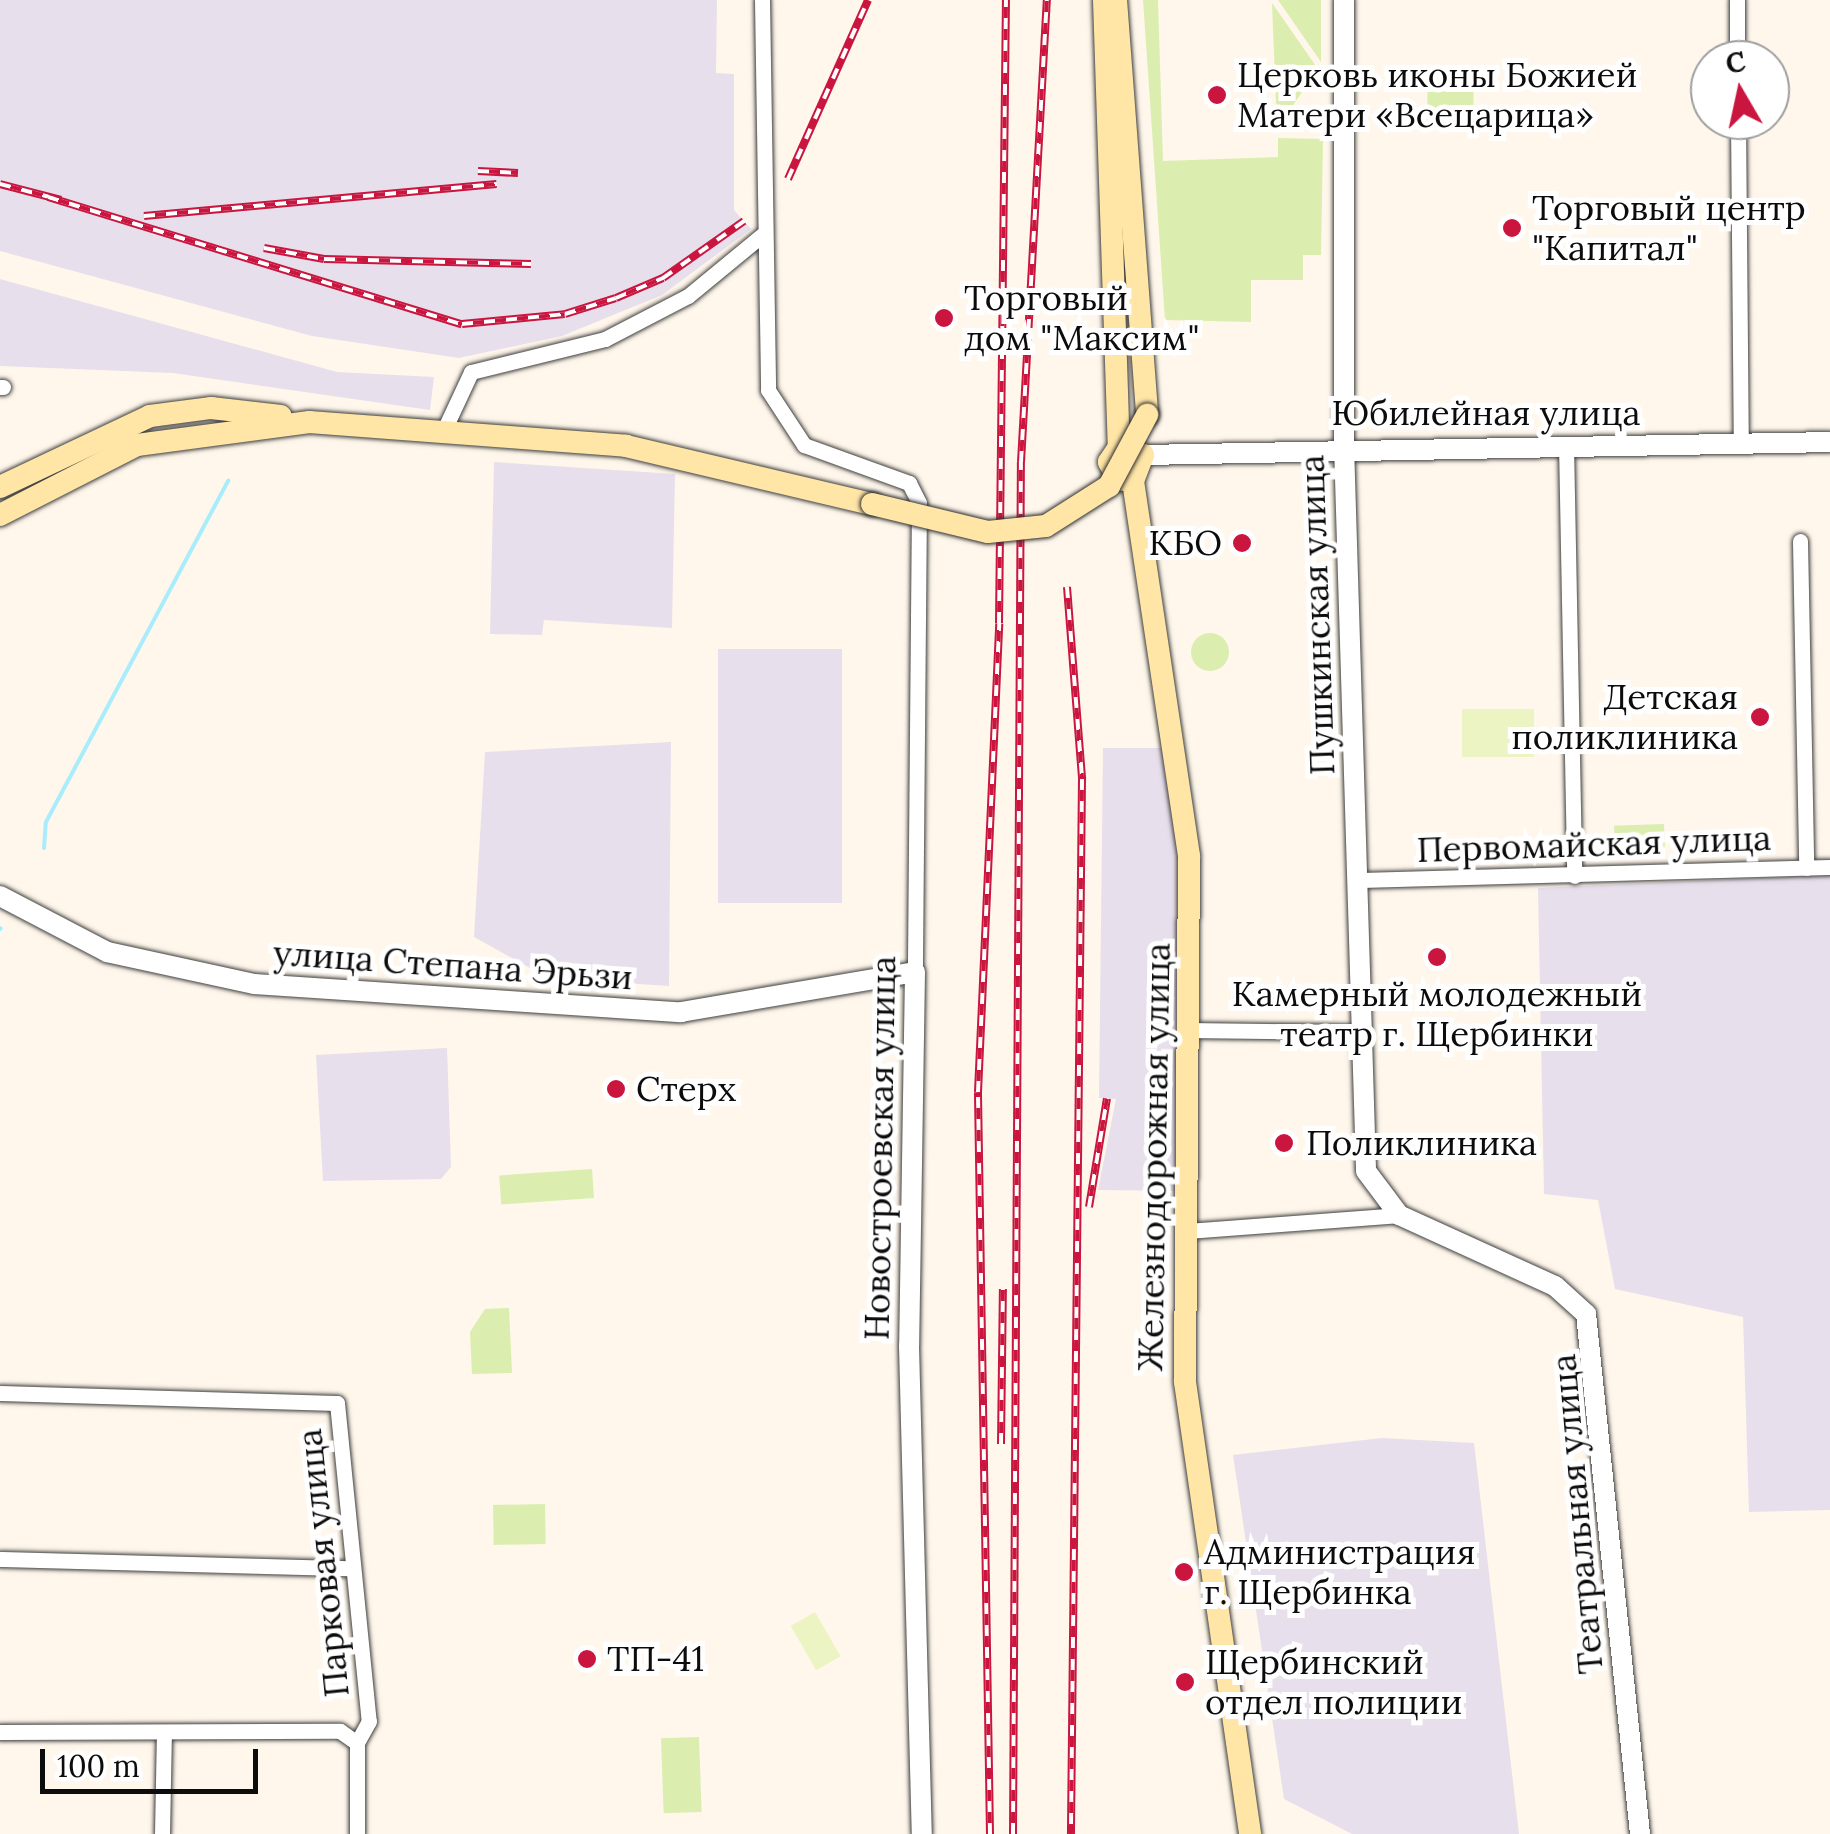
<!DOCTYPE html>
<meta charset="utf-8">
<style>
body{margin:0}
#map{position:relative;width:1830px;height:1834px;overflow:hidden;background:#fff7eb;font-family:Lora,serif}
div>[style]{position:absolute}
[style*='--x']{left:calc(var(--x)*1px);top:calc(var(--y)*1px);width:calc(var(--w)*1px);rotate:calc(var(--a)*1deg)}
.industrial>*{inset:0;background:#e8dfec;transform-origin:0 0}
.green>*{inset:0;background:#dbeeb0;transform-origin:0 0}
.round{border-radius:50%}
.pitch>*{inset:0;background:#ecf4c3;transform-origin:0 0}
.stream>*{height:4px;margin:-2px;padding:0 2px;transform-origin:2px;border-radius:2px;background:#a9edfd}
.roads{filter:drop-shadow(0 0 2px #3f3f3f) drop-shadow(0 0 2px #3f3f3f)}
.minor>*{height:15px;margin:-7.5px;padding:0 7.5px;transform-origin:7.5px;border-radius:7.5px;background:#fff}
.tertiary>*{height:20px;margin:-10px;padding:0 10px;transform-origin:10px;border-radius:10px;background:#fff}
.secondary>*{height:22px;margin:-11px;padding:0 11px;transform-origin:11px;border-radius:11px;background:#ffe5a6}
.rail>*{height:8px;margin-top:-4px;transform-origin:0;background:repeating-linear-gradient(90deg,#fff 0 11px,#ca153f 0 22px);box-sizing:border-box;border-block:2px solid #ca153f}
.bridges{filter:drop-shadow(0 0 2px #2e2e2e) drop-shadow(0 0 2px #2e2e2e)}
.secondary-bridge>*{height:22px;margin:-11px;padding:0 11px;transform-origin:11px;border-radius:11px;background:#ffe5a6}
.dots>*{width:28px;height:28px;translate:-50% -50%;box-sizing:border-box;border:5px solid #fff;border-radius:50%}
span{translate:-50% -50%;white-space:nowrap;text-align:center;line-height:1.15;-webkit-text-stroke:10px #fff;paint-order:stroke}
.poi-label{font-size:35px;color:#0c0c0c}
.left{translate:0 -50%;text-align:left}
.right{translate:-100% -50%;text-align:right}
.street-label{font-size:35px;color:#0c0c0c}
.north{position:absolute;left:1690px;top:40px;width:100px;height:100px;box-sizing:border-box;background:#fff;border:2px solid #9e9e9e;border-radius:50%;rotate:351deg;font-size:28px;font-weight:700;line-height:40px;text-align:center;color:#0c0c0c}
.north::after{content:'';display:block;margin:auto;width:35px;height:45px;background:#ca153f;clip-path:polygon(50% 0,100% 100%,50% 72%,0 100%)}
.scale{position:absolute;left:40px;top:1749px;width:218px;height:45px;box-sizing:border-box;border:5px solid #0c0c0c;border-top:0;padding-left:12px;font-size:30px;line-height:35px;white-space:nowrap;color:#0c0c0c;-webkit-text-stroke:8px #fff;paint-order:stroke}
</style>
<div id="map">
<div class="industrial">
<i style="clip-path:polygon(0 0,717px 0,716px 73px,734px 74px,734px 210px,751px 229px,662px 295px,562px 336px,459px 358px,312px 336px,0 251px)"></i>
<i style="clip-path:polygon(0 279px,337px 372px,434px 377px,430px 410px,173px 373px,0 366px)"></i>
<i style="clip-path:polygon(494px 462px,675px 474px,672px 628px,544px 620px,542px 635px,490px 634px)"></i>
<i style="left:718px;top:649px;width:124px;height:254px"></i>
<i style="clip-path:polygon(671px 742px,669px 986px,548px 978px,474px 937px,485px 752px)"></i>
<i style="clip-path:polygon(1103px 748px,1169px 748px,1178px 784px,1175px 1191px,1098px 1190px,1116px 1099px,1099px 1098px)"></i>
<i style="clip-path:polygon(1830px 875px,1830px 1510px,1749px 1512px,1743px 1317px,1615px 1289px,1598px 1200px,1544px 1194px,1538px 888px)"></i>
<i style="clip-path:polygon(447px 1048px,451px 1167px,441px 1179px,323px 1181px,316px 1055px)"></i>
<i style="clip-path:polygon(1382px 1438px,1474px 1443px,1519px 1834px,1352px 1834px,1284px 1799px,1233px 1455px)"></i>
</div>
<div class="green">
<i style="clip-path:polygon(1143px 0,1158px 0,1163px 161px,1278px 157px,1278px 138px,1323px 139px,1321px 255px,1303px 255px,1303px 280px,1251px 280px,1251px 322px,1165px 320px)"></i>
<i style="clip-path:polygon(1278px 0,1321px 0,1321px 62px)"></i>
<i style="clip-path:polygon(1272px 3px,1318px 69px,1277px 128px)"></i>
<i style="left:1428px;top:67px;width:46px;height:60px;rotate:1deg"></i>
<i class="round" style="left:1191px;top:633px;width:38px;height:38px"></i>
<i style="left:1664px;top:824px;width:25px;height:50px;rotate:88deg"></i>
<i style="left:592px;top:1169px;width:29px;height:93px;rotate:86deg"></i>
<i style="clip-path:polygon(509px 1308px,512px 1373px,472px 1374px,470px 1332px,485px 1309px)"></i>
<i style="left:545px;top:1504px;width:40px;height:52px;rotate:89deg"></i>
<i style="left:699px;top:1737px;width:75px;height:38px;rotate:88deg"></i>
</div>
<div class="pitch">
<i style="left:1534px;top:709px;width:48px;height:72px;rotate:90deg"></i>
<i style="left:815px;top:1612px;width:51px;height:28px;rotate:60deg"></i>
</div>
<div class="stream">
<i style="--x:44;--y:848;--w:26;--a:-86"></i>
<i style="--x:46;--y:822;--w:387;--a:-61.9"></i>
<i style="--x:0;--y:929;--w:1;--a:-45"></i>
</div>
<div class="roads">
<div class="minor">
<i style="--x:762;--y:0;--w:390;--a:89.1"></i>
<i style="--x:768;--y:390;--w:66;--a:56.8"></i>
<i style="--x:804;--y:445;--w:112;--a:19.9"></i>
<i style="--x:909;--y:483;--w:22;--a:63"></i>
<i style="--x:919;--y:503;--w:469;--a:90.5"></i>
<i style="--x:1737;--y:0;--w:60;--a:90"></i>
<i style="--x:1738;--y:120;--w:324;--a:89.5"></i>
<i style="--x:0;--y:387;--w:3;--a:0"></i>
<i style="--x:444;--y:430;--w:64;--a:-65"></i>
<i style="--x:471;--y:372;--w:138;--a:-13.8"></i>
<i style="--x:605;--y:339;--w:93;--a:-27.4"></i>
<i style="--x:688;--y:296;--w:96;--a:-39.5"></i>
<i style="--x:1566;--y:444;--w:432;--a:88.9"></i>
<i style="--x:1800;--y:541;--w:327;--a:88.9"></i>
<i style="--x:1359;--y:880;--w:471;--a:-1.6"></i>
<i style="--x:1194;--y:1030;--w:168;--a:0.7"></i>
<i style="--x:1188;--y:1231;--w:212;--a:-4.3"></i>
<i style="--x:0;--y:1393;--w:337;--a:1.7"></i>
<i style="--x:337;--y:1403;--w:320;--a:84.3"></i>
<i style="--x:369;--y:1721;--w:25;--a:119"></i>
<i style="--x:357;--y:1743;--w:91;--a:90"></i>
<i style="--x:0;--y:1559;--w:351;--a:1.5"></i>
<i style="--x:0;--y:1732;--w:340;--a:-0.2"></i>
<i style="--x:340;--y:1731;--w:21;--a:35"></i>
<i style="--x:162;--y:1834;--w:102;--a:-88.9"></i>
</div>
<div class="tertiary">
<i style="--x:1344;--y:0;--w:445;--a:90"></i>
<i style="--x:1344;--y:445;--w:726;--a:88.26"></i>
<i style="--x:1366;--y:1171;--w:55;--a:53.1"></i>
<i style="--x:1399;--y:1215;--w:171;--a:24.5"></i>
<i style="--x:1555;--y:1286;--w:42;--a:42.1"></i>
<i style="--x:1586;--y:1314;--w:523;--a:84.07"></i>
<i style="--x:1143;--y:455;--w:687;--a:-1.08"></i>
<i style="--x:0;--y:896;--w:121;--a:27.6"></i>
<i style="--x:107;--y:952;--w:150;--a:12.3"></i>
<i style="--x:254;--y:984;--w:428;--a:3.8"></i>
<i style="--x:681;--y:1012;--w:237;--a:-9.7"></i>
<i style="--x:915;--y:972;--w:374;--a:90.9"></i>
<i style="--x:909;--y:1346;--w:488;--a:88.5"></i>
</div>
<div class="secondary">
<i style="--x:1104;--y:0;--w:447;--a:88.1"></i>
<i style="--x:1119;--y:447;--w:18;--a:124"></i>
<i style="--x:1109;--y:462;--w:19;--a:62"></i>
<i style="--x:1118;--y:479;--w:15;--a:8"></i>
<i style="--x:1133;--y:481;--w:28;--a:-69"></i>
<i style="--x:1143;--y:455;--w:25;--a:-162"></i>
<i style="--x:1116;--y:0;--w:416;--a:85.7"></i>
<i style="--x:1133;--y:481;--w:379;--a:81.5"></i>
<i style="--x:1189;--y:856;--w:526;--a:90.44"></i>
<i style="--x:1185;--y:1382;--w:457;--a:81.8"></i>
<i style="--x:0;--y:487;--w:166;--a:-25.3"></i>
<i style="--x:150;--y:416;--w:62;--a:-7.5"></i>
<i style="--x:211;--y:408;--w:70;--a:6.5"></i>
<i style="--x:0;--y:515;--w:154;--a:-27.1"></i>
<i style="--x:137;--y:445;--w:174;--a:-7.6"></i>
<i style="--x:309;--y:422;--w:318;--a:4.3"></i>
<i style="--x:626;--y:446;--w:253;--a:13.3"></i>
</div>
</div>
<div class="rail">
<i style="--x:478;--y:171;--w:40;--a:2.9"></i>
<i style="--x:788;--y:179;--w:196;--a:-65.9"></i>
<i style="--x:0;--y:184;--w:63;--a:14.7"></i>
<i style="--x:48;--y:197;--w:433;--a:17.1"></i>
<i style="--x:462;--y:324;--w:103;--a:-5.5"></i>
<i style="--x:565;--y:314;--w:53;--a:-17.4"></i>
<i style="--x:616;--y:298;--w:51;--a:-23.1"></i>
<i style="--x:663;--y:278;--w:99;--a:-35.1"></i>
<i style="--x:144;--y:216;--w:354;--a:-5.2"></i>
<i style="--x:264;--y:248;--w:61;--a:10.4"></i>
<i style="--x:324;--y:259;--w:207;--a:1.4"></i>
<i style="--x:1067;--y:587;--w:193;--a:85.5"></i>
<i style="--x:1082;--y:779;--w:1055;--a:90.6"></i>
<i style="--x:1089;--y:1207;--w:110;--a:-80.6"></i>
<i style="--x:1001;--y:1444;--w:155;--a:-89.3"></i>
<i style="--x:990;--y:1834;--w:742;--a:-90.93"></i>
<i style="--x:978;--y:1092;--w:469;--a:-87.4"></i>
<i style="--x:999;--y:623;--w:623;--a:-89.36"></i>
<i style="--x:1013;--y:1834;--w:1372;--a:-89.67"></i>
<i style="--x:1021;--y:462;--w:463;--a:-86.8"></i>
</div>
<div class="bridges">
<div class="secondary-bridge">
<i style="--x:872;--y:504;--w:119;--a:13.6"></i>
<i style="--x:988;--y:532;--w:58;--a:-5.9"></i>
<i style="--x:1046;--y:526;--w:75;--a:-32.4"></i>
<i style="--x:1109;--y:486;--w:81;--a:-61.8"></i>
</div>
</div>
<div class="dots">
<i style="left:1217px;top:95px;background:#ca153f"></i>
<i style="left:1512px;top:228px;background:#ca153f"></i>
<i style="left:944px;top:318px;background:#ca153f"></i>
<i style="left:1242px;top:543px;background:#ca153f"></i>
<i style="left:1760px;top:717px;background:#ca153f"></i>
<i style="left:1437px;top:957px;background:#ca153f"></i>
<i style="left:616px;top:1089px;background:#ca153f"></i>
<i style="left:1284px;top:1143px;background:#ca153f"></i>
<i style="left:1184px;top:1572px;background:#ca153f"></i>
<i style="left:587px;top:1659px;background:#ca153f"></i>
<i style="left:1185px;top:1682px;background:#ca153f"></i>
</div>
<div class="poi-label">
<span class="left" style="left:1237px;top:95px">Церковь иконы Божией<br>Матери «Всецарица»</span>
<span class="left" style="left:1532px;top:228px">Торговый центр<br>"Капитал"</span>
<span class="left" style="left:964px;top:318px">Торговый<br>дом "Максим"</span>
<span class="right" style="left:1222px;top:543px">КБО</span>
<span class="right" style="left:1738px;top:717px">Детская<br>поликлиника</span>
<span style="left:1437px;top:1014px">Камерный молодежный<br>театр г. Щербинки</span>
<span class="left" style="left:636px;top:1089px">Стерх</span>
<span class="left" style="left:1306px;top:1143px">Поликлиника</span>
<span class="left" style="left:1204px;top:1572px">Администрация<br>г. Щербинка</span>
<span class="left" style="left:607px;top:1659px">ТП-41</span>
<span class="left" style="left:1205px;top:1682px">Щербинский<br>отдел полиции</span>
</div>
<div class="street-label">
<span style="left:1486px;top:413px">Юбилейная улица</span>
<span style="left:1317px;top:615px;rotate:-92deg">Пушкинская улица</span>
<span style="left:1594px;top:844px;rotate:-2deg">Первомайская улица</span>
<span style="left:453px;top:965px;rotate:4deg">улица Степана Эрьзи</span>
<span style="left:880px;top:1148px;rotate:-89deg">Новостроевская улица</span>
<span style="left:1154px;top:1157px;rotate:-89deg">Железнодорожная улица</span>
<span style="left:1577px;top:1514px;rotate:-95deg">Театральная улица</span>
<span style="left:323px;top:1563px;rotate:-96deg">Парковая улица</span>
</div>
<div class="north">С</div>
<div class="scale">100 m</div>
</div>
